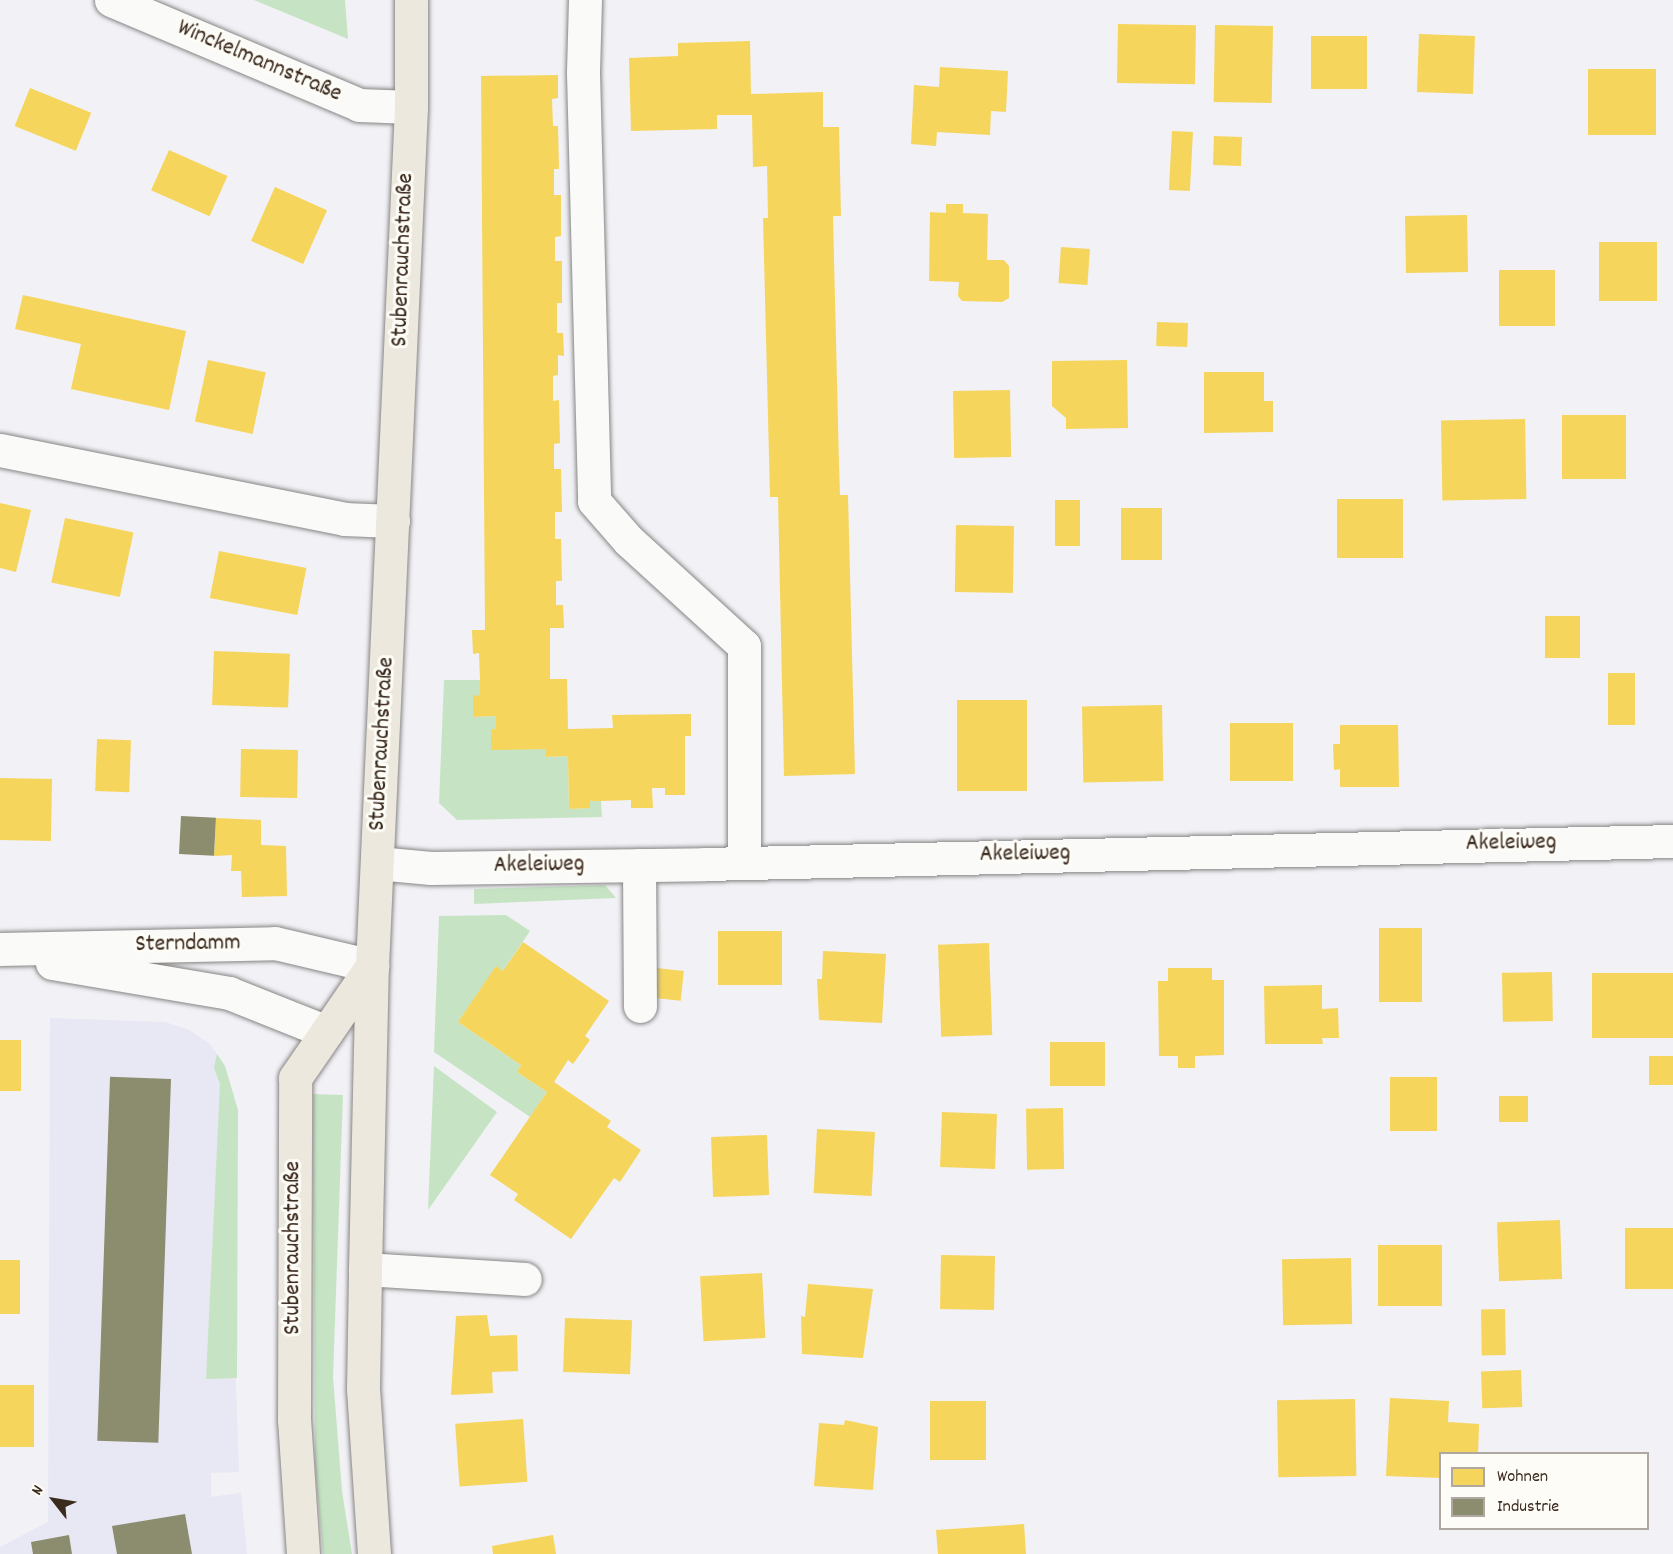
<!DOCTYPE html>
<meta charset="utf-8">
<style>
body{margin:0}
#map{position:relative;width:1673px;height:1554px;overflow:hidden;background:#f1f1f6;font-family:Dekko,sans-serif}
div>[style]{position:absolute}
[style*='--x']{left:calc(var(--x)*1px);top:calc(var(--y)*1px);width:calc(var(--w)*1px);rotate:calc(var(--a)*1deg)}
.built>*{inset:0;background:#e8e7f4}
.green>*{inset:0;background:#c6e4c4}
.homes>*{inset:0;background:#f6d55c;transform-origin:0 0}
.industry>*{inset:0;background:#8c8c6e;transform-origin:0 0}
.roads{filter:drop-shadow(0 0 2px #888584) drop-shadow(0 0 2px #888584)}
.minor>*{height:33px;margin:-16.5px;padding:0 16.5px;transform-origin:16.5px;border-radius:16.5px;background:#fafaf9}
.major>*{height:33px;margin:-16.5px;padding:0 16.5px;transform-origin:16.5px;border-radius:16.5px;background:#ece8dd}
span{translate:-50% -50%;white-space:nowrap;text-align:center;line-height:1.15;-webkit-text-stroke:6px #fdfcf7;paint-order:stroke}
.street-label{font-size:24px;color:#3b2a1e}
.legend{position:absolute;left:1439px;top:1452px;width:210px;height:78px;box-sizing:border-box;background:#fdfcf7;border:2px solid #afa8a0;margin:0;padding:8px 10px;list-style:none;font-size:18px;color:#3b2a1e}
.legend li{display:flex;align-items:center;gap:12px;height:30px}
.legend b{width:30px;border:2px solid #afa8a0}
.north{position:absolute;left:24px;top:1470px;width:60px;height:60px;-webkit-text-stroke:4px #fdfcf7;paint-order:stroke;rotate:301deg;font-size:16px;font-weight:700;line-height:24px;text-align:center;color:#3b2a1e}
.north::after{content:'';display:block;margin:auto;width:21px;height:27px;background:#3b2a1e;clip-path:polygon(50% 0,100% 100%,50% 72%,0 100%)}
</style>
<div id="map">
<div class="built">
<i style="clip-path:polygon(50px 1018px,165px 1022px,189px 1030px,210px 1044px,225px 1066px,239px 1472px,211px 1473px,211px 1497px,241px 1493px,247px 1554px,0 1554px,0 1547px,48px 1522px)"></i>
</div>
<div class="green">
<i style="clip-path:polygon(254px 0,345px 0,348px 39px)"></i>
<i style="clip-path:polygon(444px 680px,480px 680px,480px 696px,473px 696px,473px 717px,496px 716px,496px 729px,491px 729px,546px 749px,546px 757px,568px 756px,569px 809px,590px 808px,590px 801px,601px 801px,602px 817px,457px 820px,439px 803px)"></i>
<i style="clip-path:polygon(605px 885px,616px 898px,474px 904px,474px 889px)"></i>
<i style="clip-path:polygon(506px 915px,530px 931px,503px 971px,496px 967px,458px 1022px,521px 1065px,517px 1072px,547px 1092px,530px 1117px,434px 1052px,439px 916px)"></i>
<i style="clip-path:polygon(217px 1054px,225px 1066px,238px 1110px,237px 1378px,206px 1379px,220px 1084px,214px 1068px)"></i>
<i style="clip-path:polygon(434px 1066px,497px 1112px,428px 1210px)"></i>
<i style="clip-path:polygon(313px 1094px,343px 1095px,333px 1377px,342px 1491px,352px 1554px,323px 1554px,315px 1467px)"></i>
</div>
<div class="homes">
<i style="left:1118px;top:24px;width:78px;height:59px;rotate:1deg"></i>
<i style="left:1215px;top:25px;width:58px;height:77px;rotate:1deg"></i>
<i style="left:1419px;top:34px;width:56px;height:58px;rotate:2deg"></i>
<i style="left:1311px;top:36px;width:56px;height:53px"></i>
<i style="clip-path:polygon(750px 41px,751px 94px,823px 92px,823px 127px,839px 127px,841px 216px,833px 216px,839px 465px,840px 495px,848px 495px,855px 774px,784px 776px,778px 497px,770px 497px,763px 218px,768px 218px,767px 166px,753px 167px,752px 115px,717px 115px,717px 129px,631px 131px,629px 58px,678px 56px,678px 43px)"></i>
<i style="clip-path:polygon(940px 67px,1008px 71px,1006px 112px,991px 111px,990px 135px,937px 132px,936px 146px,911px 144px,914px 85px,939px 87px)"></i>
<i style="left:1588px;top:69px;width:68px;height:66px"></i>
<i style="clip-path:polygon(558px 75px,558px 98px,552px 99px,553px 126px,558px 126px,559px 169px,554px 169px,554px 195px,561px 195px,561px 236px,555px 237px,555px 261px,562px 261px,562px 303px,557px 303px,557px 333px,563px 333px,564px 356px,558px 355px,558px 375px,553px 376px,553px 401px,559px 400px,560px 443px,554px 444px,554px 469px,561px 469px,562px 512px,555px 512px,555px 539px,561px 539px,562px 581px,556px 581px,556px 605px,563px 605px,564px 628px,550px 628px,550px 679px,567px 679px,568px 729px,613px 728px,612px 715px,691px 714px,691px 736px,685px 736px,685px 795px,665px 795px,665px 788px,652px 788px,653px 808px,631px 808px,631px 800px,601px 801px,590px 801px,590px 808px,569px 809px,568px 756px,546px 757px,546px 749px,491px 750px,491px 729px,496px 729px,496px 716px,473px 717px,473px 695px,480px 696px,480px 680px,479px 653px,473px 654px,472px 630px,485px 630px,481px 76px)"></i>
<i style="left:30px;top:88px;width:66px;height:41px;rotate:22deg"></i>
<i style="left:1172px;top:131px;width:21px;height:59px;rotate:3deg"></i>
<i style="left:1214px;top:136px;width:28px;height:29px;rotate:2deg"></i>
<i style="left:169px;top:150px;width:64px;height:44px;rotate:24deg"></i>
<i style="left:275px;top:187px;width:57px;height:59px;rotate:24deg"></i>
<i style="clip-path:polygon(946px 204px,963px 204px,963px 213px,988px 214px,987px 260px,1004px 260px,1009px 266px,1009px 298px,1002px 302px,962px 301px,958px 296px,959px 282px,929px 281px,930px 212px,946px 213px)"></i>
<i style="left:1467px;top:215px;width:57px;height:62px;rotate:89deg"></i>
<i style="left:1657px;top:242px;width:59px;height:58px;rotate:90deg"></i>
<i style="left:1061px;top:247px;width:29px;height:36px;rotate:4deg"></i>
<i style="left:1499px;top:270px;width:56px;height:56px"></i>
<i style="clip-path:polygon(23px 295px,186px 331px,169px 410px,71px 389px,81px 344px,15px 329px)"></i>
<i style="left:1157px;top:322px;width:31px;height:24px;rotate:2deg"></i>
<i style="left:208px;top:360px;width:59px;height:63px;rotate:12deg"></i>
<i style="clip-path:polygon(1127px 360px,1128px 428px,1066px 429px,1066px 418px,1052px 406px,1052px 361px)"></i>
<i style="clip-path:polygon(1204px 372px,1264px 372px,1264px 401px,1273px 401px,1273px 432px,1204px 433px)"></i>
<i style="left:1010px;top:390px;width:67px;height:57px;rotate:89deg"></i>
<i style="left:1562px;top:415px;width:64px;height:64px"></i>
<i style="left:1525px;top:419px;width:80px;height:84px;rotate:89deg"></i>
<i style="left:1337px;top:499px;width:66px;height:59px"></i>
<i style="left:1055px;top:500px;width:25px;height:46px"></i>
<i style="clip-path:polygon(0 503px,31px 510px,16px 572px,0 568px)"></i>
<i style="left:1121px;top:508px;width:41px;height:52px"></i>
<i style="left:65px;top:518px;width:70px;height:66px;rotate:12deg"></i>
<i style="left:956px;top:525px;width:58px;height:67px;rotate:1deg"></i>
<i style="left:219px;top:551px;width:89px;height:48px;rotate:11deg"></i>
<i style="left:1545px;top:616px;width:35px;height:42px"></i>
<i style="left:214px;top:651px;width:76px;height:54px;rotate:2deg"></i>
<i style="left:1635px;top:673px;width:52px;height:27px;rotate:90deg"></i>
<i style="left:957px;top:700px;width:70px;height:91px"></i>
<i style="left:1162px;top:705px;width:76px;height:80px;rotate:89deg"></i>
<i style="left:1293px;top:723px;width:58px;height:63px;rotate:90deg"></i>
<i style="clip-path:polygon(1340px 725px,1398px 725px,1399px 787px,1340px 787px,1340px 769px,1334px 770px,1333px 744px,1340px 744px)"></i>
<i style="left:97px;top:739px;width:34px;height:52px;rotate:2deg"></i>
<i style="left:241px;top:749px;width:57px;height:48px;rotate:1deg"></i>
<i style="left:0;top:778px;width:52px;height:62px;rotate:1deg"></i>
<i style="clip-path:polygon(216px 818px,261px 820px,261px 845px,286px 846px,287px 896px,242px 897px,241px 871px,231px 871px,232px 855px,214px 856px)"></i>
<i style="left:1379px;top:928px;width:43px;height:74px"></i>
<i style="left:782px;top:931px;width:54px;height:64px;rotate:90deg"></i>
<i style="clip-path:polygon(523px 942px,609px 1001px,585px 1036px,590px 1040px,573px 1064px,568px 1060px,554px 1082px,611px 1121px,607px 1127px,641px 1150px,620px 1182px,614px 1178px,571px 1239px,514px 1200px,518px 1194px,490px 1175px,547px 1092px,517px 1072px,521px 1065px,458px 1022px,496px 966px,503px 971px)"></i>
<i style="left:989px;top:943px;width:92px;height:51px;rotate:88deg"></i>
<i style="clip-path:polygon(823px 951px,886px 954px,882px 1023px,819px 1020px,817px 979px,822px 979px)"></i>
<i style="left:656px;top:968px;width:28px;height:30px;rotate:6deg"></i>
<i style="clip-path:polygon(1168px 968px,1212px 968px,1212px 980px,1224px 980px,1224px 1055px,1195px 1056px,1195px 1068px,1178px 1068px,1178px 1056px,1159px 1056px,1158px 981px,1168px 981px)"></i>
<i style="left:1552px;top:972px;width:49px;height:50px;rotate:89deg"></i>
<i style="left:1673px;top:973px;width:65px;height:81px;rotate:90deg"></i>
<i style="clip-path:polygon(1322px 985px,1322px 1009px,1338px 1008px,1339px 1038px,1322px 1038px,1323px 1044px,1265px 1044px,1264px 986px)"></i>
<i style="left:0;top:1040px;width:21px;height:51px"></i>
<i style="left:1050px;top:1042px;width:55px;height:44px"></i>
<i style="left:1649px;top:1056px;width:24px;height:29px"></i>
<i style="left:1437px;top:1077px;width:54px;height:47px;rotate:90deg"></i>
<i style="left:1499px;top:1096px;width:29px;height:26px"></i>
<i style="left:1063px;top:1108px;width:61px;height:37px;rotate:89deg"></i>
<i style="left:942px;top:1112px;width:55px;height:55px;rotate:2deg"></i>
<i style="left:817px;top:1129px;width:58px;height:64px;rotate:3deg"></i>
<i style="left:767px;top:1135px;width:60px;height:56px;rotate:88deg"></i>
<i style="left:1560px;top:1220px;width:59px;height:63px;rotate:88deg"></i>
<i style="left:1673px;top:1228px;width:61px;height:48px;rotate:90deg"></i>
<i style="left:1378px;top:1245px;width:64px;height:61px"></i>
<i style="left:941px;top:1255px;width:54px;height:54px;rotate:1deg"></i>
<i style="left:1351px;top:1258px;width:66px;height:69px;rotate:89deg"></i>
<i style="left:0;top:1260px;width:20px;height:54px"></i>
<i style="left:762px;top:1273px;width:65px;height:62px;rotate:87deg"></i>
<i style="clip-path:polygon(808px 1284px,873px 1289px,863px 1358px,802px 1354px,801px 1316px,805px 1317px)"></i>
<i style="left:1505px;top:1309px;width:46px;height:24px;rotate:89deg"></i>
<i style="clip-path:polygon(487px 1315px,490px 1336px,517px 1335px,518px 1371px,492px 1372px,493px 1393px,451px 1395px,456px 1316px)"></i>
<i style="left:565px;top:1318px;width:67px;height:54px;rotate:2deg"></i>
<i style="left:1521px;top:1370px;width:37px;height:40px;rotate:88deg"></i>
<i style="left:0;top:1385px;width:34px;height:62px"></i>
<i style="clip-path:polygon(1390px 1398px,1449px 1401px,1448px 1422px,1479px 1424px,1478px 1454px,1440px 1454px,1440px 1478px,1386px 1476px)"></i>
<i style="left:1355px;top:1399px;width:77px;height:78px;rotate:89deg"></i>
<i style="left:930px;top:1401px;width:56px;height:59px"></i>
<i style="left:523px;top:1419px;width:63px;height:68px;rotate:86deg"></i>
<i style="clip-path:polygon(845px 1420px,878px 1427px,873px 1490px,814px 1486px,819px 1423px,844px 1425px)"></i>
<i style="clip-path:polygon(1024px 1524px,1026px 1554px,938px 1554px,936px 1530px)"></i>
<i style="clip-path:polygon(553px 1535px,556px 1554px,493px 1554px,492px 1546px)"></i>
</div>
<div class="industry">
<i style="left:181px;top:816px;width:35px;height:38px;rotate:3deg"></i>
<i style="left:171px;top:1079px;width:364px;height:61px;rotate:92deg"></i>
<i style="clip-path:polygon(185px 1514px,192px 1554px,117px 1554px,112px 1526px)"></i>
<i style="clip-path:polygon(69px 1535px,72px 1554px,33px 1554px,31px 1542px)"></i>
</div>
<div class="roads">
<div class="minor">
<i style="--x:111;--y:0;--w:269;--a:22.9"></i>
<i style="--x:359;--y:105;--w:52;--a:2.2"></i>
<i style="--x:585;--y:0;--w:73;--a:91.6"></i>
<i style="--x:583;--y:73;--w:428;--a:88.5"></i>
<i style="--x:594;--y:501;--w:52;--a:48.9"></i>
<i style="--x:628;--y:540;--w:157;--a:42.4"></i>
<i style="--x:744;--y:646;--w:217;--a:90"></i>
<i style="--x:0;--y:450;--w:351;--a:11.3"></i>
<i style="--x:344;--y:519;--w:49;--a:2.3"></i>
<i style="--x:377;--y:863;--w:54;--a:5.3"></i>
<i style="--x:431;--y:868;--w:274;--a:-0.8"></i>
<i style="--x:705;--y:864;--w:968;--a:-1.36"></i>
<i style="--x:639;--y:865;--w:141;--a:89.6"></i>
<i style="--x:0;--y:949;--w:275;--a:-1.2"></i>
<i style="--x:275;--y:943;--w:100;--a:13.3"></i>
<i style="--x:52;--y:963;--w:180;--a:9.6"></i>
<i style="--x:229;--y:993;--w:105;--a:21.7"></i>
<i style="--x:365;--y:1269;--w:160;--a:3.6"></i>
</div>
<div class="major">
<i style="--x:303;--y:1554;--w:134;--a:-93.8"></i>
<i style="--x:294;--y:1420;--w:342;--a:-89.8"></i>
<i style="--x:295;--y:1078;--w:136;--a:-55.5"></i>
<i style="--x:374;--y:1554;--w:165;--a:-93.8"></i>
<i style="--x:363;--y:1389;--w:120;--a:-89"></i>
<i style="--x:365;--y:1269;--w:303;--a:-88.7"></i>
<i style="--x:372;--y:966;--w:860;--a:-87.4"></i>
<i style="--x:411;--y:107;--w:107;--a:-90"></i>
</div>
</div>
<div class="street-label">
<span style="left:259px;top:62px;rotate:23deg">Winckelmannstraße</span>
<span style="left:404px;top:260px;rotate:-88deg">Stubenrauchstraße</span>
<span style="left:383px;top:744px;rotate:-87deg">Stubenrauchstraße</span>
<span style="left:1511px;top:844px;rotate:-1deg">Akeleiweg</span>
<span style="left:1025px;top:855px;rotate:-1deg">Akeleiweg</span>
<span style="left:539px;top:866px;rotate:-1deg">Akeleiweg</span>
<span style="left:188px;top:945px;rotate:-1deg">Sterndamm</span>
<span style="left:294px;top:1248px;rotate:-90deg">Stubenrauchstraße</span>
</div>
<ul class="legend">
<li><b style="height:16px;background:#f6d55c"></b>Wohnen</li>
<li><b style="height:16px;background:#8c8c6e"></b>Industrie</li>
</ul>
<div class="north">N</div>
</div>
